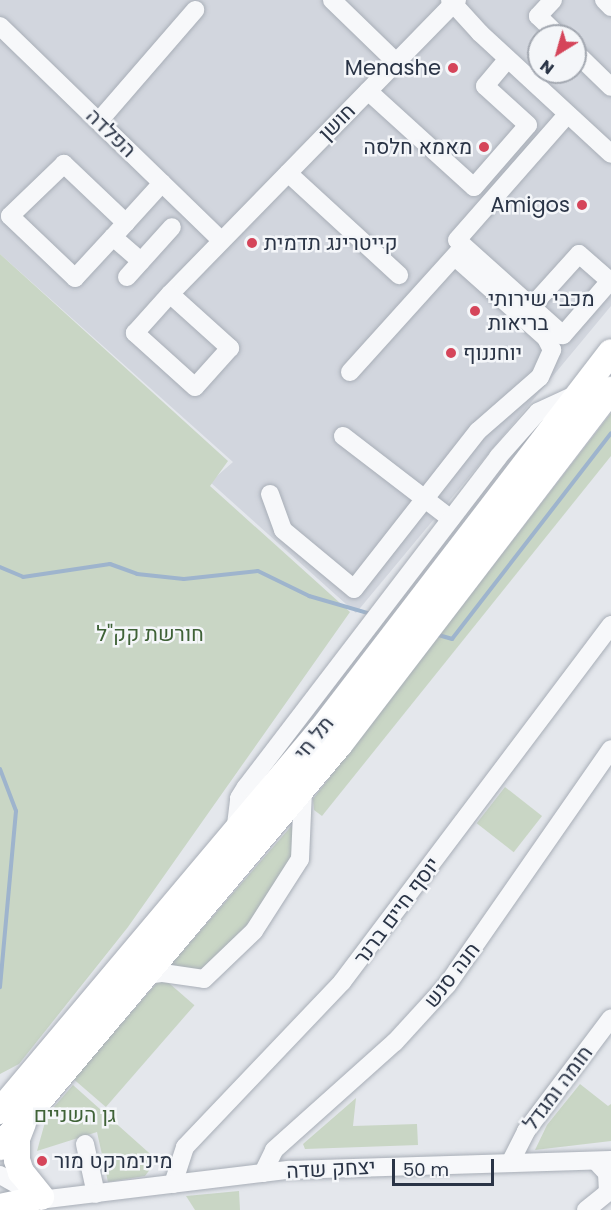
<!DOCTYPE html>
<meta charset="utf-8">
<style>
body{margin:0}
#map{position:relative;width:611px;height:1210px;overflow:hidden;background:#e4e7ec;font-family:Poppins,Heebo,sans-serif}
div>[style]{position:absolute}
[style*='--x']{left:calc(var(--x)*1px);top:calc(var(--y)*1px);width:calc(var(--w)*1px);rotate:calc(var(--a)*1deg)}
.built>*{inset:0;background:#d2d6de}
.green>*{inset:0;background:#c9d6c5;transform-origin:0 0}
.stream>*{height:4px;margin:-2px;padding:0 2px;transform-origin:2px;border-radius:2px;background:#9eb4cd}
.roads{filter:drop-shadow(0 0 2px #a8aeb7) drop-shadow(0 0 2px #a8aeb7)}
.minor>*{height:18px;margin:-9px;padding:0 9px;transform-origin:9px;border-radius:9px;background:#f7f8fa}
.highway>*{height:26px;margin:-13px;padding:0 13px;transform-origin:13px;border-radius:13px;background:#fff}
.dots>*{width:16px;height:16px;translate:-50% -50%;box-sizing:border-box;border:3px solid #f4f6f9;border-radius:50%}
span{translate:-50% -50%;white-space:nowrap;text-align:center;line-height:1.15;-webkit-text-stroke:5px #f4f6f9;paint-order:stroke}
.poi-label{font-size:21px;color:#2a3446}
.right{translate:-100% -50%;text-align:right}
.left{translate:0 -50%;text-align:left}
.street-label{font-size:21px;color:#2a3446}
.park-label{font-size:21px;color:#3f6237}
.north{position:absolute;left:527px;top:24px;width:60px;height:60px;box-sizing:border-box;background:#f4f6f9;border:2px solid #a3a8b1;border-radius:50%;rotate:217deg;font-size:16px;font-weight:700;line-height:24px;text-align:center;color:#2a3446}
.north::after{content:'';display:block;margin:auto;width:21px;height:27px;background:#d5455a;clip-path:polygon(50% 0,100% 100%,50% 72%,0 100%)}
.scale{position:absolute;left:392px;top:1159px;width:102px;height:27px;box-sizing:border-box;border:3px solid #2a3446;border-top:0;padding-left:8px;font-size:18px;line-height:21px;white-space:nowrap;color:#2a3446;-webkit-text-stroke:4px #f4f6f9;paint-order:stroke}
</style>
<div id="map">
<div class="built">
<i style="clip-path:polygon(evenodd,0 0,611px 0,611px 306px,356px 613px,210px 482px,233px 462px,0 254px,0 0,539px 36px,575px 36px,575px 72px,539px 72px,539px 36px)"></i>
</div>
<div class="green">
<i style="clip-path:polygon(0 254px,228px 461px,210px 486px,350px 612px,128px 927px,19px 1064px,0 1074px)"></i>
<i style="clip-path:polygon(611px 413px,611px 456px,322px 816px,314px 810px,313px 799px)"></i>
<i style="left:505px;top:787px;width:47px;height:46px;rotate:38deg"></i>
<i style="clip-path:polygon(294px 823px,295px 858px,273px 898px,203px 974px,168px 968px)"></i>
<i style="left:162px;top:977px;width:43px;height:135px;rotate:41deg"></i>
<i style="clip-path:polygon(580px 1084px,608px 1106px,611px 1104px,611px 1141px,535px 1150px,547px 1125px)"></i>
<i style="clip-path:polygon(73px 1085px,157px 1160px,145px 1176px,108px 1182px,97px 1132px,37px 1151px,47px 1115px)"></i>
<i style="clip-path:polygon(356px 1098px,353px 1126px,417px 1124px,418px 1145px,305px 1149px,303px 1144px)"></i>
<i style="clip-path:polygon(239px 1191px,240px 1210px,195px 1210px,186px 1196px)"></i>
</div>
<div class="stream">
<i style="--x:0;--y:567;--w:25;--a:23"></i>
<i style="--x:23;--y:577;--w:88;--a:-8.5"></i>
<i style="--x:110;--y:564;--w:29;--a:20"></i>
<i style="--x:137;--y:574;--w:47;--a:6.1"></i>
<i style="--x:184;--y:579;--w:74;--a:-6.2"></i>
<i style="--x:258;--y:571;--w:57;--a:26.1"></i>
<i style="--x:309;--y:596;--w:65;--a:16.2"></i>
<i style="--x:435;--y:634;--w:18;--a:16"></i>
<i style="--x:452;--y:639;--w:260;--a:-52.3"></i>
<i style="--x:0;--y:769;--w:45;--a:69.1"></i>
<i style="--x:16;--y:811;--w:177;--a:95.2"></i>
</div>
<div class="roads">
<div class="minor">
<i style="--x:332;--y:0;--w:89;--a:44.1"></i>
<i style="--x:450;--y:0;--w:45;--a:47.7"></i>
<i style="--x:480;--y:33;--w:178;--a:42.7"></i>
<i style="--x:553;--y:0;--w:22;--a:133"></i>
<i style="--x:538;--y:16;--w:29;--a:44"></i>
<i style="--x:604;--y:0;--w:10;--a:45"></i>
<i style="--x:0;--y:26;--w:308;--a:44.1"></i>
<i style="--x:575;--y:52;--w:50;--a:44.2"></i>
<i style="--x:368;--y:91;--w:143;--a:42.2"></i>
<i style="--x:474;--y:187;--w:82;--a:-48.9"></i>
<i style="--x:528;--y:125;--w:58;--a:-137.8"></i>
<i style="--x:485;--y:86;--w:35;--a:-50"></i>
<i style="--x:99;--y:121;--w:147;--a:-49.1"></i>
<i style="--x:288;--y:173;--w:151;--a:42.6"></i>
<i style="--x:126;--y:223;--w:86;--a:-136.4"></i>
<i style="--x:64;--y:164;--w:75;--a:136.1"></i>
<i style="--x:10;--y:216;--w:90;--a:43.6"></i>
<i style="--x:75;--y:278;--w:56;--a:-47.2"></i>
<i style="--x:113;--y:237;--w:73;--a:-47.8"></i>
<i style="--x:113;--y:237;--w:37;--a:41"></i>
<i style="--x:127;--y:277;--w:67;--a:-48"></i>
<i style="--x:170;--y:294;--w:411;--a:-45.7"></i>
<i style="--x:170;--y:294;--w:81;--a:42"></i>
<i style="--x:230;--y:348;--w:52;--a:131.9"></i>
<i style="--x:195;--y:387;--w:81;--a:-138"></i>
<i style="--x:135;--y:333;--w:52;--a:-48.1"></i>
<i style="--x:532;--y:306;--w:70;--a:-47.9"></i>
<i style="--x:579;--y:254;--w:41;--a:41.1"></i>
<i style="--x:610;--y:281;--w:72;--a:131"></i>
<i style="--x:563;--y:335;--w:142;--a:-138.1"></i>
<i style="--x:457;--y:240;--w:167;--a:-48.7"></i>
<i style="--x:350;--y:372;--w:166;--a:-47.9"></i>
<i style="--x:343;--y:436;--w:136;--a:37.5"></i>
<i style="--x:270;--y:494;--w:38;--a:70"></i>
<i style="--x:283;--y:530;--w:92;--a:39.7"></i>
<i style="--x:354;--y:589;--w:201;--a:-51.9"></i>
<i style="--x:478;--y:431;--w:82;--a:-41.1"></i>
<i style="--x:540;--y:377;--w:30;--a:-66"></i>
<i style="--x:552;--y:350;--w:13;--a:-117"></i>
<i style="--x:546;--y:338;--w:122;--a:-138.3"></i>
<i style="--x:235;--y:833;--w:35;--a:-83"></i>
<i style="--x:239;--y:798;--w:13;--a:-58"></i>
<i style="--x:246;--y:787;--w:415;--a:-52.6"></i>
<i style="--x:498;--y:457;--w:60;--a:-48.4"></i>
<i style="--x:538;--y:412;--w:43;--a:-24.8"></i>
<i style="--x:146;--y:975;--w:17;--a:-7"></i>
<i style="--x:163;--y:973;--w:41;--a:8.3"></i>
<i style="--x:204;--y:979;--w:69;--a:-43.8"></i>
<i style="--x:254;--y:931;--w:85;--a:-57.4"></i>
<i style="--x:300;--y:859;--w:69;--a:-87.5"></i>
<i style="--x:85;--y:1144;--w:51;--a:77.6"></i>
<i style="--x:511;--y:1161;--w:34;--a:-63"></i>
<i style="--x:526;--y:1131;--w:141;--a:-53"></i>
<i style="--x:263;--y:1173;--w:25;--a:-64"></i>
<i style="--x:274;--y:1150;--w:162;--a:-41.8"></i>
<i style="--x:395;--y:1042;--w:77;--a:-47.6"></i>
<i style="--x:447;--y:985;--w:287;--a:-55.2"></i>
<i style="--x:0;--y:1175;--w:41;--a:29.1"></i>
<i style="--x:173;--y:1184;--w:39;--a:-72"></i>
<i style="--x:185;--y:1147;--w:228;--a:-46.4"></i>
<i style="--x:342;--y:982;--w:447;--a:-53"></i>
<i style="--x:31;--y:1201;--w:260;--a:-6.9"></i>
<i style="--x:289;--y:1170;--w:322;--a:-1.8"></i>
<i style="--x:586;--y:1210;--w:28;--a:-39"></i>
<i style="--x:608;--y:1192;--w:19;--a:-93"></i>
<i style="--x:607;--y:1173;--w:16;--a:-133"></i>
</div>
<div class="highway">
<i style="--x:0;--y:1111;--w:498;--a:-49.9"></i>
<i style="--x:321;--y:730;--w:476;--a:-52.5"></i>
<i style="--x:23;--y:1123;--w:17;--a:111"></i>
<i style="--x:17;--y:1139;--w:21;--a:90"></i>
<i style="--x:17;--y:1160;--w:13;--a:72"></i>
<i style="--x:21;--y:1172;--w:32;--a:51"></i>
<i style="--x:0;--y:1147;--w:527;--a:-49.85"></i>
<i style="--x:340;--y:744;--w:446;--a:-52.6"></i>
<i style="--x:0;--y:1207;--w:30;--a:-12"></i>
</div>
</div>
<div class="dots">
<i style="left:453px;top:68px;background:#d5455a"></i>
<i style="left:484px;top:147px;background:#d5455a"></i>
<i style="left:582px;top:205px;background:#d5455a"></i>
<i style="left:252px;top:243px;background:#d5455a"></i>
<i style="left:475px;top:311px;background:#d5455a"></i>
<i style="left:451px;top:353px;background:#d5455a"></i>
<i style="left:42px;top:1161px;background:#d5455a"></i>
</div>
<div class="poi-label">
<span class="right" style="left:441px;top:68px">Menashe</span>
<span class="right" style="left:472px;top:147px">מאמא חלסה</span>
<span class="right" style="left:570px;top:205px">Amigos</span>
<span class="left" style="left:264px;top:243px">קייטרינג תדמית</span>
<span class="left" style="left:488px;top:311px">מכבי שירותי<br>בריאות</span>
<span class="left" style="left:463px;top:353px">יוחננוף</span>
<span class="left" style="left:54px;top:1161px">מינימרקט מור</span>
</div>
<div class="street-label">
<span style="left:337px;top:122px;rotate:-45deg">חושן</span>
<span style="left:111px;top:133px;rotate:44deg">הפלדה</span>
<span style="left:314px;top:738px;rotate:-51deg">תל חי</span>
<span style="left:397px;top:911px;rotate:-53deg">יוסף חיים ברנר</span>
<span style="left:452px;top:975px;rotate:-52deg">חנה סנש</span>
<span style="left:558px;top:1088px;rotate:-53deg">חומה ומגדל</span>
<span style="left:331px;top:1169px;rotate:-3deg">יצחק שדה</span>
</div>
<div class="park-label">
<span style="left:150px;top:634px">חורשת קק"ל</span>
<span style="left:75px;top:1115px">גן השניים</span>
</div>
<div class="north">N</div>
<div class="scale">50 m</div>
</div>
